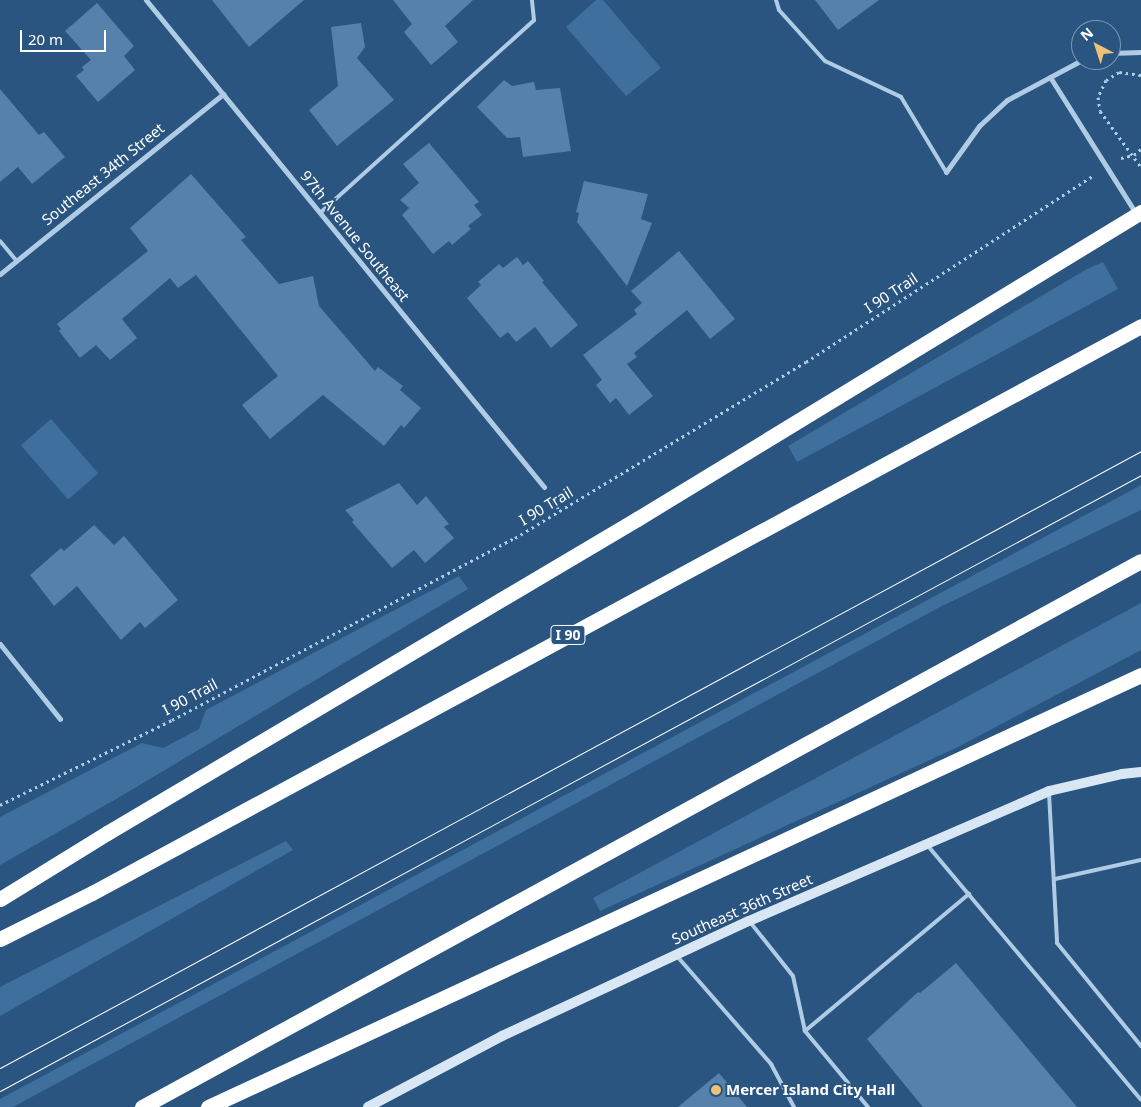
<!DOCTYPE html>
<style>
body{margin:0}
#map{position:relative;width:1141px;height:1107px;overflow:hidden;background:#295580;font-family:"Noto Sans",sans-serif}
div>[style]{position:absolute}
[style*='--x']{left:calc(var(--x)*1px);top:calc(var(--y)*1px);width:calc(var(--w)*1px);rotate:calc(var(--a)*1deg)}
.green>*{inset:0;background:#3e6f9d;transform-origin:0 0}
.building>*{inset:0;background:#5681aa}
.path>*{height:3px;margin-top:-1.5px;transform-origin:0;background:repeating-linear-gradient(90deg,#b0cce5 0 2.5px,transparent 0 6.5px)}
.lane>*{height:4px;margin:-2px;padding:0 2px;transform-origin:2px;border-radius:2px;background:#b0cce5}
.street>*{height:5px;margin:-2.5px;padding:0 2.5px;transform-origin:2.5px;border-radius:2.5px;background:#b0cce5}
.secondary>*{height:10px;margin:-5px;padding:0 5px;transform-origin:5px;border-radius:5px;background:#d9e7f5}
.highway>*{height:15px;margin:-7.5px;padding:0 7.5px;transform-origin:7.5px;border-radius:7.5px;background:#fff}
.tram>*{height:1px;margin:-0.5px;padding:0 0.5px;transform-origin:0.5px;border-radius:0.5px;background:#fff}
.dots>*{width:14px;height:14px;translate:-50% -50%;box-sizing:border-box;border:2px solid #295580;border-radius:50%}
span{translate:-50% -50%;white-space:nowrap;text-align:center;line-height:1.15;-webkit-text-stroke:4px #295580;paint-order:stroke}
.shield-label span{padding:1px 4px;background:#295580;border:1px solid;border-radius:4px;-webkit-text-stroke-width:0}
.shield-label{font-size:14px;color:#fff;font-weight:700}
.street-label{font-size:15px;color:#fff}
.poi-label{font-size:15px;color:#fff;font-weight:700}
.left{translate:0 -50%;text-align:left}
.north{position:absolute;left:1071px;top:20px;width:50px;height:50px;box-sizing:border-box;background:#295580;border:1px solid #7f99b3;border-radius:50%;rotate:320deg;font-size:14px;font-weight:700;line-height:20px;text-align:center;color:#fff}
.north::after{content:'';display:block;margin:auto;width:18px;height:22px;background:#ecc278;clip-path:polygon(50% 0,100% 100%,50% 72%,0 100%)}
.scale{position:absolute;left:20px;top:30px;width:86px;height:22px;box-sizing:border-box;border:2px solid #fff;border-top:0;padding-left:6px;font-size:15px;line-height:18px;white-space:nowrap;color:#fff;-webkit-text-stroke:4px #295580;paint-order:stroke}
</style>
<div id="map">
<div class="green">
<i style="clip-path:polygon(596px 0,603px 0,661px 68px,626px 96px,566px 27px)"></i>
<i style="clip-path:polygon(1103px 262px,1118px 289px,797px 462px,788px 446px,1087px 269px)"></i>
<i style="left:51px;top:419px;width:72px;height:40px;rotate:49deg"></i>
<i style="clip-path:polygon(1141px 485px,1141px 510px,940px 607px,13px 1107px,0 1107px,0 1099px)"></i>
<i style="clip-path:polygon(459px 576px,468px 589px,118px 798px,0 865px,0 817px,142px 743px,163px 748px,199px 729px,206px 710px)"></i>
<i style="clip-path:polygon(1141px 603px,1141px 650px,956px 748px,600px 911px,593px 898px)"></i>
<i style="clip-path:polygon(286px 841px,293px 850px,0 1016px,0 987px)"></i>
</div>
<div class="building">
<i style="clip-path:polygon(212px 0,304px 0,249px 47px)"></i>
<i style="clip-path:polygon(393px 0,473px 0,445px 26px,458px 42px,431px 65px,404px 32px,412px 24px)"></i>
<i style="clip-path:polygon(815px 0,879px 0,838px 30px)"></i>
<i style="clip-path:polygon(97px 3px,134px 46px,124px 56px,135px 70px,98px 102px,76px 76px,84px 70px,82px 67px,91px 60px,65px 31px)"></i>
<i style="clip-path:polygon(361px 23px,365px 47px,357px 58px,394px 100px,337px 146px,309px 110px,338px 86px,331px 27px)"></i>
<i style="clip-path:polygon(504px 80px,512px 86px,534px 82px,536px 90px,560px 88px,571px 151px,523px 157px,520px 137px,507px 138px,477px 107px)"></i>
<i style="clip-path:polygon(0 89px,39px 135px,44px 132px,65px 157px,32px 184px,18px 167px,0 182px)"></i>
<i style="clip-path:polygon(429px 143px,479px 202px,474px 205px,482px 215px,468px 226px,471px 229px,452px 245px,449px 241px,433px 254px,402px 215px,409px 208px,400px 200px,419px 183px,403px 164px)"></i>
<i style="clip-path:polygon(191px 174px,246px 237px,241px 240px,279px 284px,313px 276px,319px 306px,375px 371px,378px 367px,403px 386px,400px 390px,421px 408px,404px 428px,401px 425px,384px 446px,323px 395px,270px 439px,242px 405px,278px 376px,196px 275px,178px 288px,170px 278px,122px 319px,137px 338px,110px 360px,96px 345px,80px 358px,59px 331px,61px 329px,57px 324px,148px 251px,130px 228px)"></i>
<i style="clip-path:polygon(584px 181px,648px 194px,641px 219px,652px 223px,627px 286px,577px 222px,579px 213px,576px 212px)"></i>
<i style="clip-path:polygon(679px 251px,735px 319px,710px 339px,687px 310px,634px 353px,637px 357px,627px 364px,653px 396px,629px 415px,616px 398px,610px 403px,596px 385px,602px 380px,583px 355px,637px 314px,634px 310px,642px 303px,631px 291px)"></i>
<i style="clip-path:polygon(517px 257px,523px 265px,528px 261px,544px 281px,542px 282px,578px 325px,551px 348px,535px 327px,516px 342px,508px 332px,500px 338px,467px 298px,481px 285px,478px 282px,499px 264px,503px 268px)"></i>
<i style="clip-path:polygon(399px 483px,417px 505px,426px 496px,449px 524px,444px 527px,454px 538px,425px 563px,414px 550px,392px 568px,352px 522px,354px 520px,345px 510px)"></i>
<i style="clip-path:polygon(94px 525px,114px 545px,124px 536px,178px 600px,145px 628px,140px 622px,121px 640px,77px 586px,54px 606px,30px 575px,61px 548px,64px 551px)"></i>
<i style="clip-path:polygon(956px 963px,1077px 1107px,923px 1107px,867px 1039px,918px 992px,920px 993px)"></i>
<i style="clip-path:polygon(719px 1073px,747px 1107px,678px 1107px)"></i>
</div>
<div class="path">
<i style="--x:1141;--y:75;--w:22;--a:-172"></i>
<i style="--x:1119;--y:72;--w:15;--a:148"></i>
<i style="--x:1106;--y:80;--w:19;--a:115"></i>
<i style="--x:1098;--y:97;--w:14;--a:82"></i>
<i style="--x:1100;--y:111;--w:69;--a:53.8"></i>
<i style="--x:1121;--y:158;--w:13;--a:-13"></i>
<i style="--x:1134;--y:155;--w:9;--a:-41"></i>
<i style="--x:553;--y:501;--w:12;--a:55"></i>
<i style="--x:0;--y:805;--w:192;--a:-26.3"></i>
<i style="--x:172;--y:720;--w:388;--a:-28"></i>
<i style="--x:515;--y:538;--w:340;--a:-31.2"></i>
<i style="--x:806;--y:362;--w:341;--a:-33"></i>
</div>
<div class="lane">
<i style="--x:776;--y:0;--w:10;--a:73"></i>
<i style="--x:779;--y:10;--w:69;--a:48"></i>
<i style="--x:825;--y:61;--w:84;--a:25.3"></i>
<i style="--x:901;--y:97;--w:87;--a:59"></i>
<i style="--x:320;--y:213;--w:288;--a:-42"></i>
<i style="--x:534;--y:20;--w:20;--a:-96"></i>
<i style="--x:0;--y:241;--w:26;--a:50"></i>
<i style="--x:1049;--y:793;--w:150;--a:86.9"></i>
<i style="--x:1057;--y:943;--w:133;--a:50.8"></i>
<i style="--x:928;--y:846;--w:331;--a:50"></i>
<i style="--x:1055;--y:879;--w:88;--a:-12.5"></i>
<i style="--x:750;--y:922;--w:69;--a:51.5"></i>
<i style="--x:793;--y:976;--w:56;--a:77.7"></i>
<i style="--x:676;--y:955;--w:145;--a:48.9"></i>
<i style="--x:771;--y:1064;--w:49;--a:61.9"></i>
<i style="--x:868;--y:1107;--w:99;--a:-129.7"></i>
<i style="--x:805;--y:1031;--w:214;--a:-39.9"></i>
</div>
<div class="street">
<i style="--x:146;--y:0;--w:629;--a:50.74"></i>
<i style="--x:1111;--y:53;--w:30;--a:-2"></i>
<i style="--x:1050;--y:77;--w:160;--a:57.8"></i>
<i style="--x:946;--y:172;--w:57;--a:-54.3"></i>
<i style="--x:979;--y:126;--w:38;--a:-43"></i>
<i style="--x:1007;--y:100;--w:85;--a:-28.1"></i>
<i style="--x:0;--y:274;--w:287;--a:-38.9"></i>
<i style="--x:0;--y:644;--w:96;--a:51.3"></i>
</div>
<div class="secondary">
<i style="--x:368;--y:1107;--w:152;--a:-27.9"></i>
<i style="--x:502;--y:1036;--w:272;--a:-25"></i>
<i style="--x:749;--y:921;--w:327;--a:-23.4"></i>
<i style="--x:1049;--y:791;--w:75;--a:-13.1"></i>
<i style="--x:1122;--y:774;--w:19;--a:-6"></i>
</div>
<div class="highway">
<i style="--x:0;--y:899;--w:126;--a:-31.7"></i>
<i style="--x:107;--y:833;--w:616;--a:-30.64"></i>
<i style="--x:637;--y:519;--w:590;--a:-31.35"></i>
<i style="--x:0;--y:939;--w:103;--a:-26.6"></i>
<i style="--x:92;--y:893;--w:1192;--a:-28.39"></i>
<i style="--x:142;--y:1107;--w:1138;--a:-28.66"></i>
<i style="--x:208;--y:1107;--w:1028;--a:-24.85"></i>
</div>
<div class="tram">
<i style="--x:0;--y:1068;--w:1297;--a:-28.4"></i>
<i style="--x:0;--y:1091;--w:1297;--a:-28.36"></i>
</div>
<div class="dots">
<i style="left:716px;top:1090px;background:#ecc278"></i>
</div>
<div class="shield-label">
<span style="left:568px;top:635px">I 90</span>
</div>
<div class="street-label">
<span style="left:103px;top:174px;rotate:-39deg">Southeast 34th Street</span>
<span style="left:355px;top:236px;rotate:51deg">97th Avenue Southeast</span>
<span style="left:891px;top:293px;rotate:-33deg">I 90 Trail</span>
<span style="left:546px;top:506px;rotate:-31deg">I 90 Trail</span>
<span style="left:190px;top:697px;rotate:-28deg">I 90 Trail</span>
<span style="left:742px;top:909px;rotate:-24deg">Southeast 36th Street</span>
</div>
<div class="poi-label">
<span class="left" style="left:726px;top:1090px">Mercer Island City Hall</span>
</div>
<div class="north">N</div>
<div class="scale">20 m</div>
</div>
